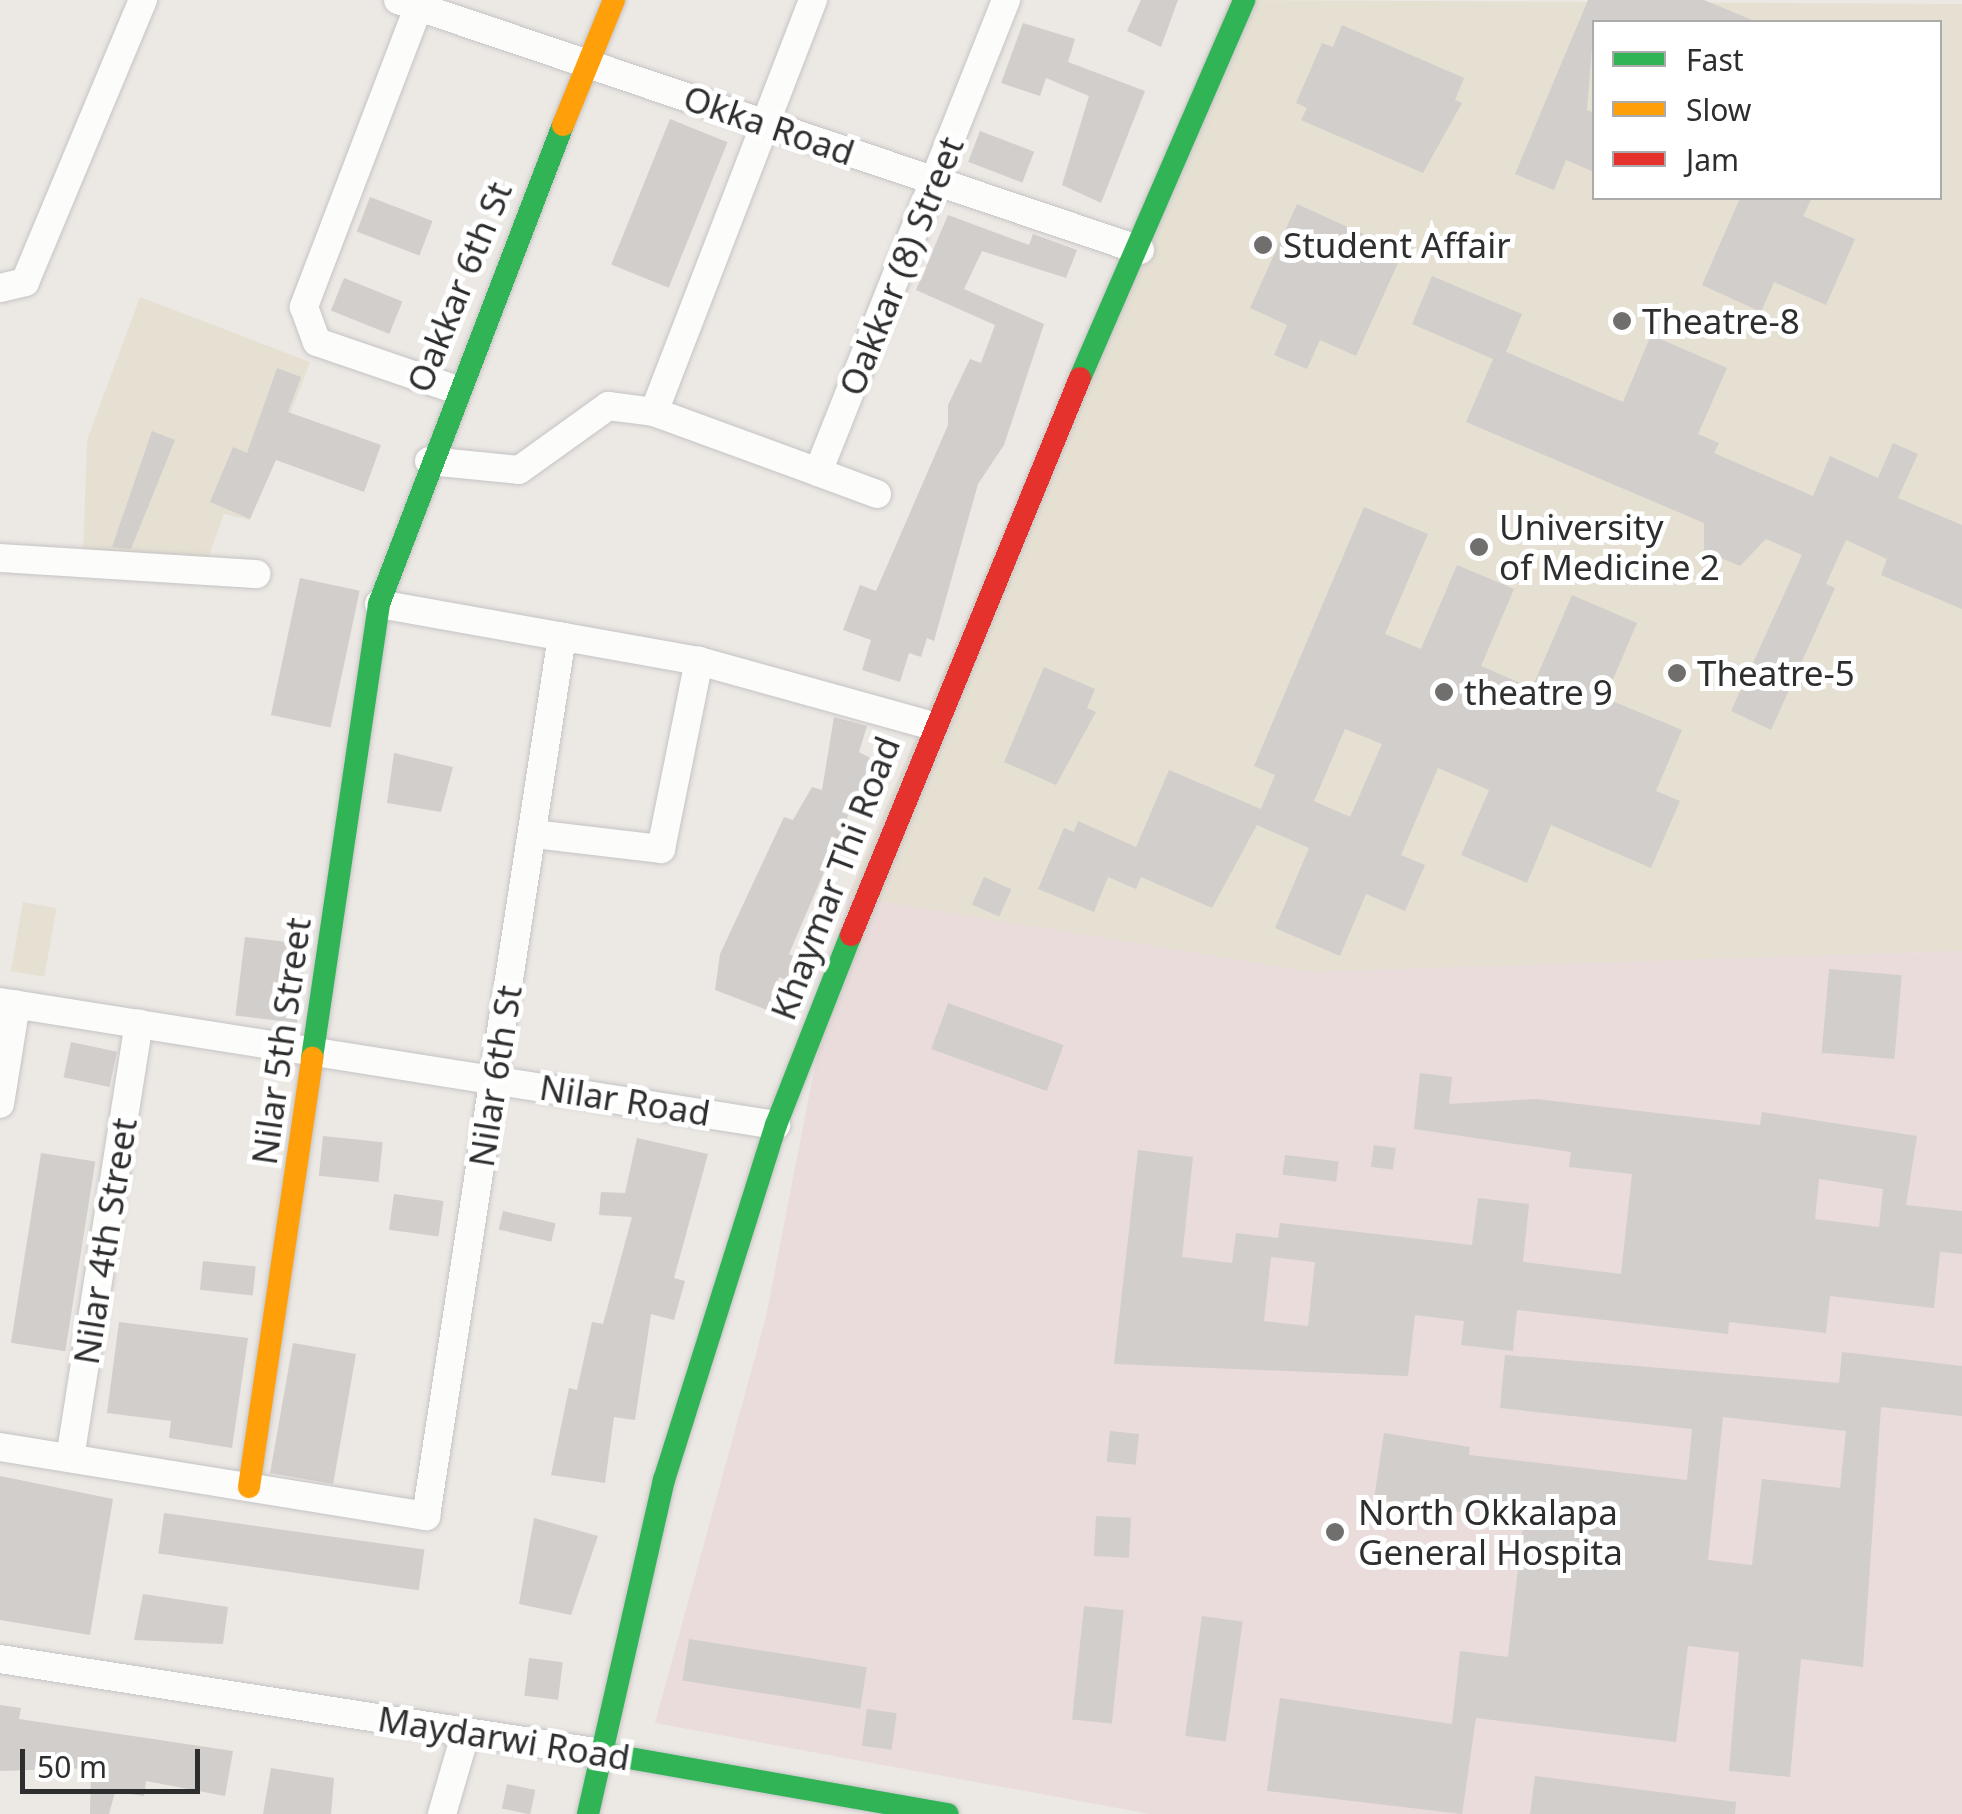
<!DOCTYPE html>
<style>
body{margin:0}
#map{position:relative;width:1962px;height:1814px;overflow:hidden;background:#ece8e4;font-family:"Noto Sans",sans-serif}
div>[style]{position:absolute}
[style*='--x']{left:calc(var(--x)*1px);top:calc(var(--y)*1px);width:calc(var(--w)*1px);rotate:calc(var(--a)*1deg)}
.education>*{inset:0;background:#e6e0d3;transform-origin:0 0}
.medical>*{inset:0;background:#e9dcdb}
.building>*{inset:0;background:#d1cecb;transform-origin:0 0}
.roads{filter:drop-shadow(0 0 2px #c5c4c5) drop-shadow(0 0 2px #c5c4c5)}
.street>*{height:28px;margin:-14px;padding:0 14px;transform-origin:14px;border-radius:14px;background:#fcfcfb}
.fast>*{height:22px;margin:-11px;padding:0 11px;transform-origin:11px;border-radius:11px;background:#30b455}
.slow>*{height:22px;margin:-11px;padding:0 11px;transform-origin:11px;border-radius:11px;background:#ff9f0a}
.jam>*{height:22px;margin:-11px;padding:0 11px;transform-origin:11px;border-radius:11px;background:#e5322d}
.dots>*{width:28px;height:28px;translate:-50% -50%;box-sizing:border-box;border:5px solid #fff;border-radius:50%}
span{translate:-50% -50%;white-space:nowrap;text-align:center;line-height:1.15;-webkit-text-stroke:10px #fff;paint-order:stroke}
.street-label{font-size:35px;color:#2e2e2e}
.poi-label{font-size:35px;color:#2e2e2e}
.left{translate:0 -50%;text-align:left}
.legend{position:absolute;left:1592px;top:20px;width:350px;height:180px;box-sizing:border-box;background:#fff;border:2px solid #ababab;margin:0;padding:12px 18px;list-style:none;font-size:30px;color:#2e2e2e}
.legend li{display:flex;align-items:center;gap:20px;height:50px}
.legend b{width:50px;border:2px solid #ababab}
.scale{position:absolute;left:20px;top:1749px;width:180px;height:45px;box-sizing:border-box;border:5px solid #2e2e2e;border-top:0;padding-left:12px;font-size:30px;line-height:35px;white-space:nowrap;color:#2e2e2e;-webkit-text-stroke:8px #fff;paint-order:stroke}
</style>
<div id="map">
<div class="education">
<i style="clip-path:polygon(evenodd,1230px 0,1962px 4px,1962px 951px,1311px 972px,848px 896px,1230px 0,1594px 22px,1940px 22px,1940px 198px,1594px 198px,1594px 22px)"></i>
<i style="clip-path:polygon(140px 297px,310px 362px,250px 520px,224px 514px,205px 566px,83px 556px,87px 440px)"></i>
<i style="left:23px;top:902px;width:34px;height:70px;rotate:10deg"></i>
</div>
<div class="medical">
<i style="clip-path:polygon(848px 896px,1311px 972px,1962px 951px,1962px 1814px,1150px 1814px,655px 1723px,766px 1317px)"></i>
</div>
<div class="building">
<i style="clip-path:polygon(1141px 0,1178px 0,1161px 47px,1127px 31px)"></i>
<i style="clip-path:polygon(1588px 0,1704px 0,1757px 22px,1594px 22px,1587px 110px,1594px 113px,1594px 172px,1566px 160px,1554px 190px,1515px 174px)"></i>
<i style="clip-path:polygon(1023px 23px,1075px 39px,1068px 62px,1145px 91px,1101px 203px,1062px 185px,1089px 96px,1046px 78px,1040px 96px,1001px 83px)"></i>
<i style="clip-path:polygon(1342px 25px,1464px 78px,1455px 100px,1462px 103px,1423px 173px,1301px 120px,1307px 108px,1296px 103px,1322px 43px,1333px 47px)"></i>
<i style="left:670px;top:119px;width:62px;height:157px;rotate:22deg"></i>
<i style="left:980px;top:131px;width:58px;height:33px;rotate:21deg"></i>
<i style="left:370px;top:197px;width:67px;height:37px;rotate:21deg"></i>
<i style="clip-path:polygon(1740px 198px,1812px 198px,1803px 216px,1855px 239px,1826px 305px,1774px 282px,1761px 312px,1702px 285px)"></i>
<i style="clip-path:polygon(1297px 204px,1403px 252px,1356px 356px,1320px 340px,1307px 369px,1274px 355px,1287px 325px,1250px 308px)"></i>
<i style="clip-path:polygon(948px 215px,1029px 245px,1033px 234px,1077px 250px,1066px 278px,982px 251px,964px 289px,1044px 324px,1004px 445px,978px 484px,934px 641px,927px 638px,921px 657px,909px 653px,900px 682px,862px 670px,871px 640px,843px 630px,860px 585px,876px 591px,948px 425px,948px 405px,970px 359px,981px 363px,995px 325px,916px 290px)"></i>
<i style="clip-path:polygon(1432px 276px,1522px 314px,1506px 352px,1623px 402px,1651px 335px,1727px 368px,1698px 434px,1719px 443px,1714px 453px,1813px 496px,1830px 456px,1878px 478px,1893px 443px,1918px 454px,1898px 498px,1962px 525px,1962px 609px,1881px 575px,1887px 559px,1846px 540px,1826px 584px,1835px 588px,1771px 730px,1731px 711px,1802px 555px,1766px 539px,1740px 566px,1704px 551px,1704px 523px,1466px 422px,1493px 359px,1412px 324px)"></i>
<i style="left:344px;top:278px;width:63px;height:35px;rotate:22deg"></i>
<i style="clip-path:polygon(277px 368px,301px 377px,288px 412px,381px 445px,364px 492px,276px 460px,250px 519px,210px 502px,233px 447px,247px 453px)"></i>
<i style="clip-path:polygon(152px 431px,175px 440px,131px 549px,112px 547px)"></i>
<i style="clip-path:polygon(evenodd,1364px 507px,1428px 534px,1385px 634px,1421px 649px,1457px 565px,1514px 589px,1481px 666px,1532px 688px,1572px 595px,1637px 623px,1605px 698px,1682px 730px,1656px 791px,1680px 801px,1651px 868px,1551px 825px,1527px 883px,1461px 855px,1489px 790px,1438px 768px,1401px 855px,1425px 865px,1405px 911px,1366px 894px,1340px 956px,1275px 928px,1309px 848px,1257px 825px,1212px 908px,1141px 877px,1136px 889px,1108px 877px,1094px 912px,1038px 889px,1064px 828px,1074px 832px,1078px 821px,1136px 847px,1169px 770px,1261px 809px,1275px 775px,1254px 766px,1364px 507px,1345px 729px,1382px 744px,1350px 817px,1314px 801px,1345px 729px)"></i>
<i style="left:300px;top:578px;width:61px;height:140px;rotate:12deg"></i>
<i style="clip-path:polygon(1044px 667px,1095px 689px,1087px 708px,1096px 712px,1056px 785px,1004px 762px)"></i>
<i style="clip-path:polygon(834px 717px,867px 726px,859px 752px,872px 759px,789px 954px,796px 957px,787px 980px,779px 977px,767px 1010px,715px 990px,720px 954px,784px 817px,793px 820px,812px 787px,822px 790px)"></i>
<i style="clip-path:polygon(394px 753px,453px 767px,441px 812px,387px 803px)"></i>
<i style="left:984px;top:877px;width:30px;height:30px;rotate:24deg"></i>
<i style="left:245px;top:937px;width:62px;height:79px;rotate:7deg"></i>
<i style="left:1829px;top:969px;width:73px;height:84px;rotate:5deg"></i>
<i style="left:948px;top:1003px;width:123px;height:49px;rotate:20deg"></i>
<i style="left:71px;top:1042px;width:47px;height:36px;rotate:12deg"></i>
<i style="clip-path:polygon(evenodd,1420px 1073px,1452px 1077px,1449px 1104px,1536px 1099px,1760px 1125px,1762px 1112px,1917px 1136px,1906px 1205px,1962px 1211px,1962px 1254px,1940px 1252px,1934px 1308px,1830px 1296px,1826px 1333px,1729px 1322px,1728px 1334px,1517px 1310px,1513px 1351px,1461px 1345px,1464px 1321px,1415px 1315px,1408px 1376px,1114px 1364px,1138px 1150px,1193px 1157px,1182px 1257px,1232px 1263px,1236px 1233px,1278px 1238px,1280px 1223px,1472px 1245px,1478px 1198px,1529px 1204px,1523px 1262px,1621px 1274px,1632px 1174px,1569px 1167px,1571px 1152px,1414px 1129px,1420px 1073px,1819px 1179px,1883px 1189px,1879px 1227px,1815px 1219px,1819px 1179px,1420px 1073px,1271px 1257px,1315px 1262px,1308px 1326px,1264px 1321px,1271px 1257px)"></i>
<i style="left:323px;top:1136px;width:60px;height:40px;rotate:6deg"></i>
<i style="clip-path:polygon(637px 1138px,708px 1154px,674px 1278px,685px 1281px,674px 1320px,651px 1314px,635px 1420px,614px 1417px,605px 1483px,551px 1475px,569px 1388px,577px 1390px,592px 1322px,603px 1324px,632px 1217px,599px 1215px,601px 1192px,625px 1193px)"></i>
<i style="left:1374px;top:1145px;width:22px;height:22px;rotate:8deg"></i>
<i style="left:41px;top:1153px;width:55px;height:192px;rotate:9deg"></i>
<i style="left:1285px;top:1155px;width:54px;height:20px;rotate:7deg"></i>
<i style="left:394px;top:1194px;width:50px;height:36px;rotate:8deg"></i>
<i style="left:503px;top:1211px;width:54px;height:19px;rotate:13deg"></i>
<i style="left:203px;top:1261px;width:53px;height:29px;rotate:6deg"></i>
<i style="clip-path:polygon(119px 1322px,248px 1338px,232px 1448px,169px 1438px,171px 1421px,107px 1413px)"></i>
<i style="left:293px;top:1343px;width:64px;height:132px;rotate:10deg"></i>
<i style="clip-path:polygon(evenodd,1842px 1352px,1962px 1366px,1962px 1416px,1881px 1407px,1863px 1667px,1801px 1659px,1790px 1777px,1729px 1771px,1739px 1652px,1688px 1646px,1676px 1742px,1476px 1718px,1462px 1814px,1267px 1791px,1280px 1698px,1452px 1724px,1460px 1651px,1508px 1657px,1525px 1506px,1463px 1498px,1461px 1512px,1374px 1499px,1384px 1433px,1470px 1447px,1469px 1455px,1687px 1480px,1692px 1429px,1500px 1408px,1505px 1355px,1839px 1383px,1842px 1352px,1723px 1417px,1846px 1431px,1840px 1488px,1762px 1479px,1752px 1565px,1708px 1560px,1723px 1417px)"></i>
<i style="left:1110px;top:1431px;width:29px;height:31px;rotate:6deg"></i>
<i style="clip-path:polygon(0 1476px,113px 1499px,90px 1635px,0 1620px)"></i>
<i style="left:164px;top:1513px;width:263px;height:41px;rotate:8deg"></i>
<i style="left:1096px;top:1516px;width:35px;height:40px;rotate:3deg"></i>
<i style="clip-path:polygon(534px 1518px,598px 1536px,571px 1615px,519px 1604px)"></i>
<i style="clip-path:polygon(143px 1594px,228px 1607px,223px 1644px,134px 1640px)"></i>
<i style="left:1084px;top:1606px;width:40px;height:114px;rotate:6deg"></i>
<i style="left:1202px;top:1616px;width:41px;height:121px;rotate:8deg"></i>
<i style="left:689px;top:1639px;width:180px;height:42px;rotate:9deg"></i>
<i style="left:529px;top:1658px;width:34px;height:38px;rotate:7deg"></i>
<i style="clip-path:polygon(0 1705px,21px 1708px,19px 1719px,233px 1751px,225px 1796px,146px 1781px,144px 1796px,115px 1792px,109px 1814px,90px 1814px,91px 1768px,0 1771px)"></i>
<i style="left:867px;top:1709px;width:30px;height:37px;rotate:8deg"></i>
<i style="clip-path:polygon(271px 1768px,334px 1778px,331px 1814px,263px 1814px)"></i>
<i style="clip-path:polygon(1535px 1776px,1736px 1802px,1735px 1814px,1530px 1814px)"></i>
<i style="left:507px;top:1784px;width:29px;height:25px;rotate:12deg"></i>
</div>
<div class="roads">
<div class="street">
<i style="--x:398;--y:0;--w:783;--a:18.62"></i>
<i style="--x:421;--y:0;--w:329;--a:110.9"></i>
<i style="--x:304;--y:307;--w:37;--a:70"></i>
<i style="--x:317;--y:342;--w:145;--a:18.9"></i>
<i style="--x:0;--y:288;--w:26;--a:-13"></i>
<i style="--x:25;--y:282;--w:306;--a:-67.3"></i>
<i style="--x:654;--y:412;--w:442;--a:-68.9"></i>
<i style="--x:429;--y:461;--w:90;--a:5.7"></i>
<i style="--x:519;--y:470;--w:110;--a:-35.7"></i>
<i style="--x:608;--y:406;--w:46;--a:7.4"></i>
<i style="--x:654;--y:412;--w:175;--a:20.1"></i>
<i style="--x:877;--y:494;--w:63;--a:-159.6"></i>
<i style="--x:818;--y:472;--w:508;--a:-68.28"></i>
<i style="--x:0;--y:558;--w:257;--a:3.6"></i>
<i style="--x:379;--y:604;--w:325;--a:10.1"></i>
<i style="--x:699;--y:661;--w:243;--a:15.5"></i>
<i style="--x:534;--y:834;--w:128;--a:6.7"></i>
<i style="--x:661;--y:849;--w:192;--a:-78.6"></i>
<i style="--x:0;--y:1002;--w:786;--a:9.01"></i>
<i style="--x:0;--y:1104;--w:101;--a:-80.9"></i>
<i style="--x:0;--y:1447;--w:432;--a:9.2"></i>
<i style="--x:426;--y:1516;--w:890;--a:-81.21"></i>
<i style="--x:70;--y:1458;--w:440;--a:-81"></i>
<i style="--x:0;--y:1659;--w:608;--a:8.89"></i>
<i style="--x:442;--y:1814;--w:85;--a:-73.7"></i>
</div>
<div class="fast">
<i style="--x:1080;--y:378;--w:412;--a:-66.5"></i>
<i style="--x:312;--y:1058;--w:459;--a:-81.6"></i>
<i style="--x:379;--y:604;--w:513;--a:-68.99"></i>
<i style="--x:601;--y:1753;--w:352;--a:10"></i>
<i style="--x:588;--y:1814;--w:343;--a:-77.2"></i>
<i style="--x:664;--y:1480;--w:372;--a:-72.5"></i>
<i style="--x:776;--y:1125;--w:204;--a:-68.5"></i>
</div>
<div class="slow">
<i style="--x:563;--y:125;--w:135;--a:-67.8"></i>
<i style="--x:249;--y:1487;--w:434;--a:-81.6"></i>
</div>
<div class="jam">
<i style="--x:851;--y:935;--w:602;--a:-67.65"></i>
</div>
</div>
<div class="dots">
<i style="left:1263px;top:245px;background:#706f6e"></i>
<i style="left:1622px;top:321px;background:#706f6e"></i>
<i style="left:1479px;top:547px;background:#706f6e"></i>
<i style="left:1677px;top:673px;background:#706f6e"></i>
<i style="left:1444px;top:692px;background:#706f6e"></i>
<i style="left:1335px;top:1532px;background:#706f6e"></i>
</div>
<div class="street-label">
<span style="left:769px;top:125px;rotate:19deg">Okka Road</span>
<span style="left:901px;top:266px;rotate:-68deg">Oakkar (8) Street</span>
<span style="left:459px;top:287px;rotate:-68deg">Oakkar 6th St</span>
<span style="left:835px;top:878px;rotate:-69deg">Khaymar Thi Road</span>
<span style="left:281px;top:1041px;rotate:-82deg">Nilar 5th Street</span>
<span style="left:495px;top:1076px;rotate:-81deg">Nilar 6th St</span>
<span style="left:625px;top:1100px;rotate:9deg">Nilar Road</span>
<span style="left:105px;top:1241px;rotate:-81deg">Nilar 4th Street</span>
<span style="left:504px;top:1738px;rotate:9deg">Maydarwi Road</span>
</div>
<div class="poi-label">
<span class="left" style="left:1283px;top:245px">Student Affair</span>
<span class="left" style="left:1642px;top:321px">Theatre-8</span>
<span class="left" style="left:1499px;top:547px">University<br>of Medicine 2</span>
<span class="left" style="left:1697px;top:673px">Theatre-5</span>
<span class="left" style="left:1464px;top:692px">theatre 9</span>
<span class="left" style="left:1358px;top:1532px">North Okkalapa<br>General Hospita</span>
</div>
<ul class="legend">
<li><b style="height:12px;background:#30b455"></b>Fast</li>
<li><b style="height:12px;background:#ff9f0a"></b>Slow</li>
<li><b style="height:12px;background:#e5322d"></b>Jam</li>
</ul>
<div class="scale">50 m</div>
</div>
